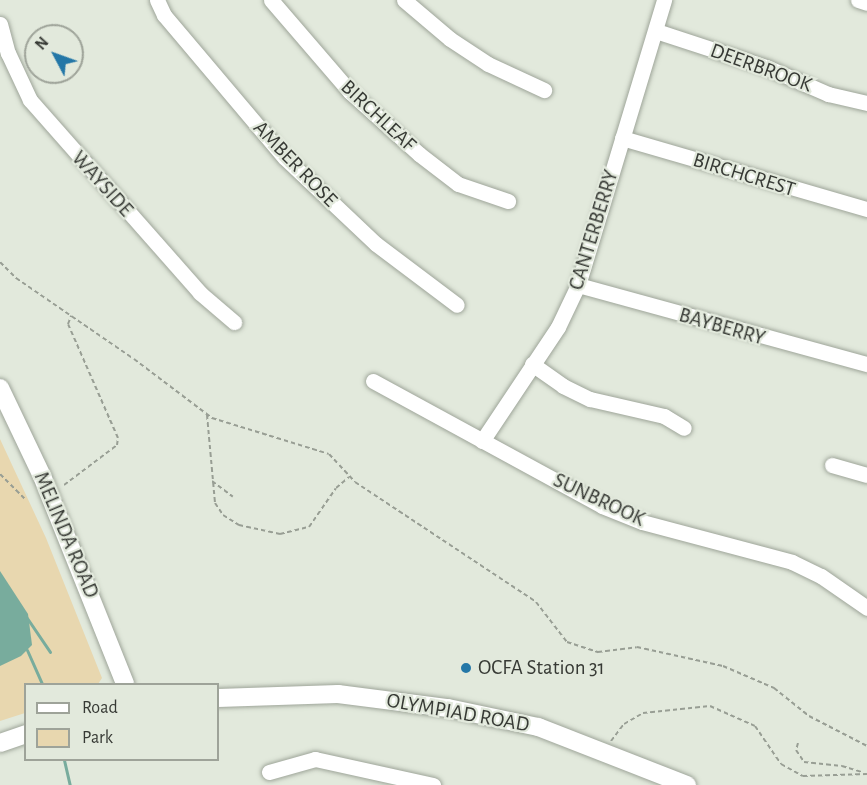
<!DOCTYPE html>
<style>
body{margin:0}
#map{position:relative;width:867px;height:785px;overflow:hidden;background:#e2e9dc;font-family:"Alegreya Sans",sans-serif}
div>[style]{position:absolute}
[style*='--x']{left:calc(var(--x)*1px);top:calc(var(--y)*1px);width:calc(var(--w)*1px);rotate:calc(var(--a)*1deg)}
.green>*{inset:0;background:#e8d7af}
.water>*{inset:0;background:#78ac9d}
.stream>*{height:3px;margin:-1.5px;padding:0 1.5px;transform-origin:1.5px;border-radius:1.5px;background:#78ac9d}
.path>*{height:2px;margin-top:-1px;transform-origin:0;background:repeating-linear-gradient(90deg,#989e94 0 4.5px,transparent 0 7.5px)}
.roads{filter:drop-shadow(0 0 2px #9ea599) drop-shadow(0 0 2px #9ea599)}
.minor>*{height:15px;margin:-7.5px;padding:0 7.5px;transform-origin:7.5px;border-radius:7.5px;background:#fff}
.major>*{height:18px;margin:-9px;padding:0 9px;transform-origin:9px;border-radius:9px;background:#fff}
.dots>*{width:16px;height:16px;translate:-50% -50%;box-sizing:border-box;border:3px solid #e2e9dc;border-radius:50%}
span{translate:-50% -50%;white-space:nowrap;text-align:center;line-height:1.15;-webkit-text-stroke:4.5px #e2e9dc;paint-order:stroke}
.street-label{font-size:21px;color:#373a35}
.poi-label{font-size:21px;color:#373a35}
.left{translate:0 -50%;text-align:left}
.legend{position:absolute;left:24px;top:683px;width:195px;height:78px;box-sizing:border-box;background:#e2e9dc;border:2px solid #9ea399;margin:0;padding:8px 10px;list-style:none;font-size:18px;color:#373a35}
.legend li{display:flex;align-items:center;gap:12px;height:30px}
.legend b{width:30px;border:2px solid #9ea399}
.north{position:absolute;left:24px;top:24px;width:60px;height:60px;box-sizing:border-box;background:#e2e9dc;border:2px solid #9ea399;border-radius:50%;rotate:311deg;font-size:16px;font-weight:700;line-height:24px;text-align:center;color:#373a35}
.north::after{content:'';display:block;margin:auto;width:21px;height:27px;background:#2477a7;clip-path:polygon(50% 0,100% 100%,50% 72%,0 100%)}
</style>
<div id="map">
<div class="green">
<i style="clip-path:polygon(0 439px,46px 538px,102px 678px,98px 684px,26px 684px,25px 713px,0 721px)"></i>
</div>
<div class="water">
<i style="clip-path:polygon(0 571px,28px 614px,32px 645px,21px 656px,0 666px)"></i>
</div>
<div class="stream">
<i style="--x:27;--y:618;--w:41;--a:55.9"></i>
<i style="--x:27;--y:650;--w:37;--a:66"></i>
<i style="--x:64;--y:760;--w:26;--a:77"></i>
</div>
<div class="path">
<i style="--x:0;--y:262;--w:23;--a:45"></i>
<i style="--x:16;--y:278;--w:143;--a:34.5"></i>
<i style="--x:134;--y:359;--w:98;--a:37.1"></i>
<i style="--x:212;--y:418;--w:122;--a:17.1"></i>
<i style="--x:329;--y:454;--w:38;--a:47"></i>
<i style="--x:355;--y:482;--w:217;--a:33.5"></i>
<i style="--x:536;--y:602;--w:51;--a:52.2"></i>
<i style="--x:567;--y:642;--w:33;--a:18"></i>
<i style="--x:598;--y:652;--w:39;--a:-7"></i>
<i style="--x:637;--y:647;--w:88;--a:12.5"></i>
<i style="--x:723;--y:666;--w:56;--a:23.3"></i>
<i style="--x:774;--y:688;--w:45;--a:38.7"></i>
<i style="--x:809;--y:716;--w:65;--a:27.3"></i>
<i style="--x:207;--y:415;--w:88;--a:84.8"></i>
<i style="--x:215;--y:503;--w:14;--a:56"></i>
<i style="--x:223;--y:515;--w:19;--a:32"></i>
<i style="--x:239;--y:525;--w:42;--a:12.4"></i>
<i style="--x:280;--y:534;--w:30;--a:-14"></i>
<i style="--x:309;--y:527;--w:47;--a:-55.3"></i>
<i style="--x:336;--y:488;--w:17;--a:-40"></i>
<i style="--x:0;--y:474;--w:35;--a:45"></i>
<i style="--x:212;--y:481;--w:26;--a:37"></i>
<i style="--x:64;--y:485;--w:66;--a:-37"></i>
<i style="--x:117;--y:445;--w:7;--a:-82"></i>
<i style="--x:118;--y:438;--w:124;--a:-113.7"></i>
<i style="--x:68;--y:324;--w:9;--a:-69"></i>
<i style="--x:611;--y:741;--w:21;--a:-53"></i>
<i style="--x:624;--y:724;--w:22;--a:-30"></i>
<i style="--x:643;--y:713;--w:67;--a:-6"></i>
<i style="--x:710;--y:706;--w:49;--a:24"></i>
<i style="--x:755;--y:726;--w:46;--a:55.6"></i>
<i style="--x:781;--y:764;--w:25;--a:29"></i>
<i style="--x:803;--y:776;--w:64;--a:-1.8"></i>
<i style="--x:798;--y:743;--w:7;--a:106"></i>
<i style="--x:796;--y:750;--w:14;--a:56"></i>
<i style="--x:804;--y:762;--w:38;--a:6"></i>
<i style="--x:842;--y:766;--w:21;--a:17"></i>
</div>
<div class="roads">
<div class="minor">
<i style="--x:157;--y:0;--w:17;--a:65"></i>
<i style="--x:164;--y:15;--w:187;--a:49.8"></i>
<i style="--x:285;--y:158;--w:125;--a:43.4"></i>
<i style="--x:376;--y:244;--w:101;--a:37"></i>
<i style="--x:271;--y:0;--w:121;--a:49.3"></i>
<i style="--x:350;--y:92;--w:93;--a:41.9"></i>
<i style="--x:419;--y:154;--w:49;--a:37.6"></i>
<i style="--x:458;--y:184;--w:53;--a:18.8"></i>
<i style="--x:404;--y:0;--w:60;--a:40.3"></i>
<i style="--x:450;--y:39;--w:45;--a:33.3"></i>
<i style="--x:488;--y:64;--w:62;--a:24.9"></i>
<i style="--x:858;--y:0;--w:9;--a:18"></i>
<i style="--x:0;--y:24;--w:30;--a:75"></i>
<i style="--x:8;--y:53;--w:52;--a:64.9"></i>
<i style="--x:30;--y:100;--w:257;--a:48.6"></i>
<i style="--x:200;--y:293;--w:45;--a:40.5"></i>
<i style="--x:656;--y:31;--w:116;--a:18.1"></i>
<i style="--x:766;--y:67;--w:68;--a:23.5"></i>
<i style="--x:828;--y:94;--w:40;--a:13"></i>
<i style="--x:622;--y:138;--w:255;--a:16.2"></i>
<i style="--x:578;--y:285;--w:300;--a:15.3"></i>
<i style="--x:532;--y:364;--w:38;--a:35"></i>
<i style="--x:563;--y:386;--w:30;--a:26"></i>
<i style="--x:590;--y:399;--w:76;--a:12.9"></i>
<i style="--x:664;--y:416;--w:23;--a:31"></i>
<i style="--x:373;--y:381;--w:261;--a:28.6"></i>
<i style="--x:602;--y:506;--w:43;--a:21.8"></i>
<i style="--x:642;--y:522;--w:155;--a:14.9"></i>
<i style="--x:792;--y:562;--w:32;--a:26"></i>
<i style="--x:821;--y:576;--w:56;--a:34.8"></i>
<i style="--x:482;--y:441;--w:137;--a:-56.3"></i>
<i style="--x:558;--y:327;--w:47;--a:-64.5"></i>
<i style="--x:578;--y:285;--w:298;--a:-73.2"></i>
<i style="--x:832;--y:465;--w:36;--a:16"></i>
<i style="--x:269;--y:772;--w:48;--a:-15.8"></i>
<i style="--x:315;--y:759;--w:121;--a:12.4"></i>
</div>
<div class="major">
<i style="--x:0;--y:388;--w:98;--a:64.5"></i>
<i style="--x:42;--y:476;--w:224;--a:68.2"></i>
<i style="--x:218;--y:698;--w:120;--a:-1.9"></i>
<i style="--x:338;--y:694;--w:111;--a:7.3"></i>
<i style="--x:448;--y:708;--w:92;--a:11.9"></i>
<i style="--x:538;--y:727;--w:160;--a:21.3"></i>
<i style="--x:0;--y:743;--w:28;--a:-19"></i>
</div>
</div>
<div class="dots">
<i style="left:466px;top:668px;background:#2477a7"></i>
</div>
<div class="street-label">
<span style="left:761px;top:68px;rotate:20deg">DEERBROOK</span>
<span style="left:378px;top:116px;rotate:43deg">BIRCHLEAF</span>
<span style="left:295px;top:164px;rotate:46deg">AMBER ROSE</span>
<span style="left:744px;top:175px;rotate:17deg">BIRCHCREST</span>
<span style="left:102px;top:184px;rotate:48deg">WAYSIDE</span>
<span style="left:594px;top:230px;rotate:-73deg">CANTERBERRY</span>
<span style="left:722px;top:327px;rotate:16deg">BAYBERRY</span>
<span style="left:599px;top:500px;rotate:25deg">SUNBROOK</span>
<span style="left:66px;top:535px;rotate:67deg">MELINDA ROAD</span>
<span style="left:458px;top:713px;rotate:10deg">OLYMPIAD ROAD</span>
</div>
<div class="poi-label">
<span class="left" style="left:478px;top:668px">OCFA Station 31</span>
</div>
<ul class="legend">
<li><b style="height:8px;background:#fff"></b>Road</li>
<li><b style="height:16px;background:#e8d7af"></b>Park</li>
</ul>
<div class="north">N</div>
</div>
